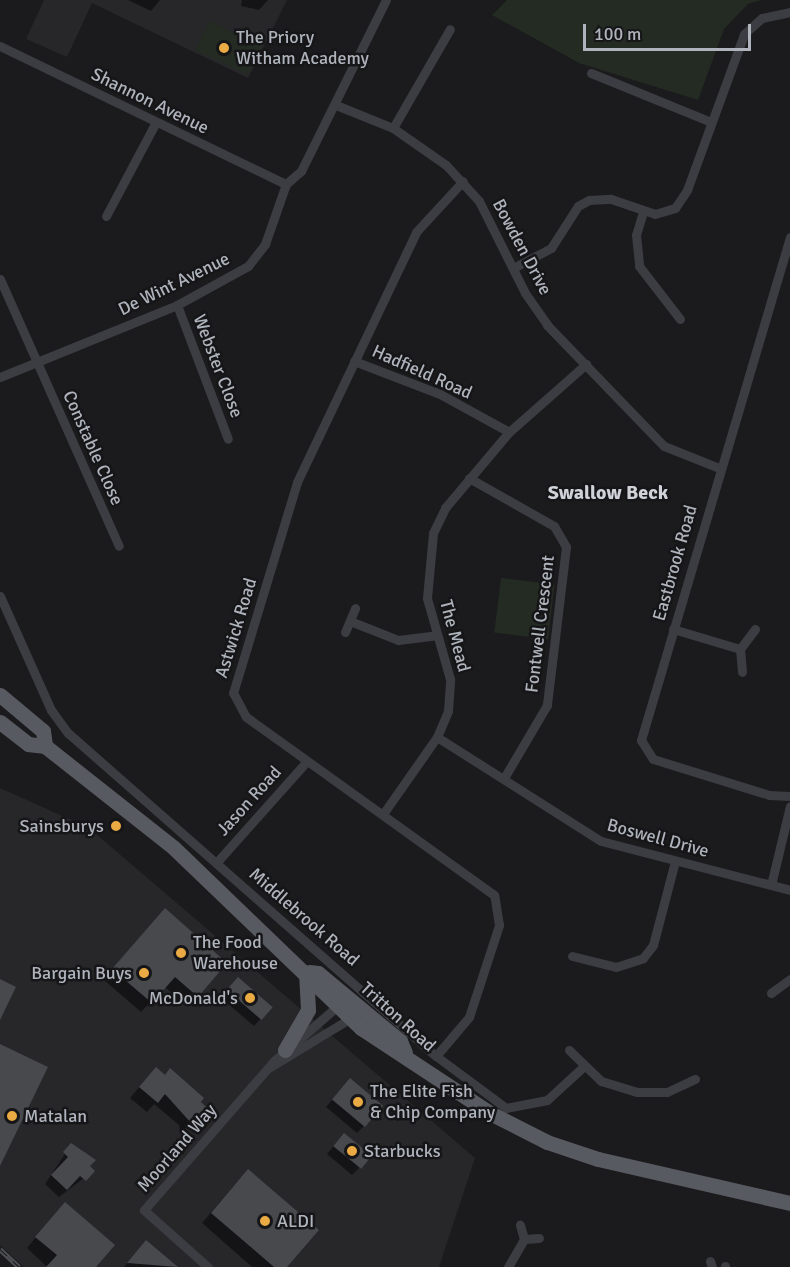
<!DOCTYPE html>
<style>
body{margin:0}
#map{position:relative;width:790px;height:1267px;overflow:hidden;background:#1b1b1d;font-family:Signika,sans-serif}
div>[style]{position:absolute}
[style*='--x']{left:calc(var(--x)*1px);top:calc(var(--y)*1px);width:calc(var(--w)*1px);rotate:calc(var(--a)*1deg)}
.built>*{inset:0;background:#27272a}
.green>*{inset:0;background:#232b23;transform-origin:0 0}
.shadow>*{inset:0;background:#0007}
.building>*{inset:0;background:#48494d;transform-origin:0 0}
.street>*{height:9px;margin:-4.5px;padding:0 4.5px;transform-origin:4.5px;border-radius:4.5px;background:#3c3d42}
.primary>*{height:15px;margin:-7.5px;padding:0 7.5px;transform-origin:7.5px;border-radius:7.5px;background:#585a61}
.rail>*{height:5px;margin-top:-2.5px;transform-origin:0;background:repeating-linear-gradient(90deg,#161618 0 9px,#4f5157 0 18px);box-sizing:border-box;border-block:2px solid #4f5157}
.dots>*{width:16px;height:16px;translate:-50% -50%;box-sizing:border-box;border:3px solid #161618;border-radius:50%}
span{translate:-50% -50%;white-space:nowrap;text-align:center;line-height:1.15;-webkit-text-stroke:5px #161618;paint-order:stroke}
.poi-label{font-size:18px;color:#aeb3bc}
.left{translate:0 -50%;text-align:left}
.right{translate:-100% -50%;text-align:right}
.street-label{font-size:18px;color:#aeb3bc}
.neighbourhood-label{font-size:20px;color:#cfd2d8;font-weight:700}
.scale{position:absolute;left:583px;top:24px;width:168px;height:27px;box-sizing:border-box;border:3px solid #aeb3bc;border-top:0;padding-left:8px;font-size:18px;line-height:21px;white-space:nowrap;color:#aeb3bc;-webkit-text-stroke:4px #161618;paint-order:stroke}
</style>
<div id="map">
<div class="built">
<i style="clip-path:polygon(44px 0,287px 0,248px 78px,92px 3px,67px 57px,26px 39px)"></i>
<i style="clip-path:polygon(0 788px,89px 828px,475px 1158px,439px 1267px,24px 1267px,0 1245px)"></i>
</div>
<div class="green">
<i style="clip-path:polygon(507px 0,761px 0,748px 4px,724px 29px,698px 100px,579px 63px,492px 15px)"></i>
<i style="left:209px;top:21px;width:59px;height:32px;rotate:25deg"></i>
<i style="left:501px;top:578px;width:54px;height:55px;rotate:7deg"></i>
</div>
<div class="shadow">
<i style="clip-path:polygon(128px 0,160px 0,151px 11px)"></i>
<i style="clip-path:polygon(268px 0,259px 10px,241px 6px,242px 0)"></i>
<i style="clip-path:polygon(155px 920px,225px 963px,187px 1006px,165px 987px,141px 1012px,104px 980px)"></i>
<i style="clip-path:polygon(231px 986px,271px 1007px,254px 1026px,221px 998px)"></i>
<i style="clip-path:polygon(146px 1079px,199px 1102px,204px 1107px,181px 1133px,179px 1125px,154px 1104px,147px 1112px,130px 1098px)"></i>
<i style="clip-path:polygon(343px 1087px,364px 1126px,357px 1133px,326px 1107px)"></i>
<i style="clip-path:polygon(337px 1142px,359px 1168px,352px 1175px,327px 1154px)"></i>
<i style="clip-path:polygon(71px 1145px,93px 1171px,59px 1197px,45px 1184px)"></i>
<i style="clip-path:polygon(238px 1181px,285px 1267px,252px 1267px,202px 1223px)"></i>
<i style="clip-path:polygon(55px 1214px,94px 1267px,47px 1267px,27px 1248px)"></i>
<i style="clip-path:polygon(146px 1242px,176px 1267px,124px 1267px)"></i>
</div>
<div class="building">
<i style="clip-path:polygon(165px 908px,227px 963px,198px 997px,175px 977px,152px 1003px,112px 969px)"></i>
<i style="left:238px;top:977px;width:46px;height:17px;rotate:41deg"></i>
<i style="clip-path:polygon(0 979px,16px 987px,0 1020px)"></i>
<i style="clip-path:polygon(0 1044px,48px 1067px,0 1166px)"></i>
<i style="clip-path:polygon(156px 1067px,165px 1075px,170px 1068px,204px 1098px,201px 1102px,206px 1107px,192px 1124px,165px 1094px,158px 1103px,139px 1087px)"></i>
<i style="left:350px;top:1078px;width:43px;height:28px;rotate:40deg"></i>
<i style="left:344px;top:1133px;width:36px;height:17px;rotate:39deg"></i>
<i style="clip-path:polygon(71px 1143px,96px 1160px,90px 1166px,95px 1171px,86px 1181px,80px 1176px,67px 1190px,51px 1175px,68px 1157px,63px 1152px)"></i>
<i style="clip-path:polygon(248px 1169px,319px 1230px,287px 1267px,274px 1267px,211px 1213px)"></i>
<i style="clip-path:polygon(65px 1202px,115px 1245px,96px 1267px,46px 1267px,57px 1255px,35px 1237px)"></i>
<i style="clip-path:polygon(146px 1240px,178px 1267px,127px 1263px)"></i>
</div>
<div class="street">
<i style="--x:0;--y:46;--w:318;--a:25.8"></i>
<i style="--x:591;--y:73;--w:130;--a:22.2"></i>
<i style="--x:336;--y:105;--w:61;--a:22"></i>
<i style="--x:393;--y:128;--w:65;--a:34.9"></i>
<i style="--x:446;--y:165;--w:49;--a:47.5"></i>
<i style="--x:479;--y:201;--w:103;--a:63.4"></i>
<i style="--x:525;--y:293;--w:39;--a:55"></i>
<i style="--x:547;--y:325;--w:168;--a:46"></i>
<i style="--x:664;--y:446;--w:59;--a:21.8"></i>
<i style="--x:393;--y:128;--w:114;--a:-60.1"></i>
<i style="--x:643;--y:212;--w:24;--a:107"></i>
<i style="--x:636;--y:235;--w:31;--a:84"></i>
<i style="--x:639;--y:266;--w:67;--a:52.3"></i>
<i style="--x:106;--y:216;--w:106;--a:-62"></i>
<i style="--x:790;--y:237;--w:525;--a:106.5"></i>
<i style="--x:641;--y:740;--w:22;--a:58"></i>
<i style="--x:653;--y:759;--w:121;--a:17.2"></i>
<i style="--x:769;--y:795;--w:21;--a:3"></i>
<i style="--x:515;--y:267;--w:41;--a:-27.8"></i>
<i style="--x:551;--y:248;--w:50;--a:-57.3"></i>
<i style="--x:578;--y:206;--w:13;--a:-29"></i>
<i style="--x:589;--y:200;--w:22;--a:-3"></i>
<i style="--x:611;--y:199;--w:46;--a:18.8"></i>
<i style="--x:655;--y:214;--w:21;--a:-17"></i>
<i style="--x:675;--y:208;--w:22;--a:-56"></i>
<i style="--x:687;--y:190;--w:166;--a:-69.9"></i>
<i style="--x:744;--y:34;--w:24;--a:-42"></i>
<i style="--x:762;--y:18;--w:29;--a:-12"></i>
<i style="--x:0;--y:279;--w:292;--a:66"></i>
<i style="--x:177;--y:305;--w:143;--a:69.2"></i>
<i style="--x:354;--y:361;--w:92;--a:21"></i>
<i style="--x:440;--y:394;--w:79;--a:28.8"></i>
<i style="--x:0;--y:377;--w:191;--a:-22.1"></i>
<i style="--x:177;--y:305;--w:81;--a:-28.8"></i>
<i style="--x:248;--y:266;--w:28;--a:-52"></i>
<i style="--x:265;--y:244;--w:64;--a:-70.7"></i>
<i style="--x:286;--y:184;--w:20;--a:-41"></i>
<i style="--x:301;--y:171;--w:191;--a:-63.6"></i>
<i style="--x:469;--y:478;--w:98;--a:29.5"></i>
<i style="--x:554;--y:526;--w:24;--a:60"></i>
<i style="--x:566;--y:547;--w:159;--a:96.9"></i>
<i style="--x:547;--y:705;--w:85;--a:120.5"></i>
<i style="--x:0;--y:596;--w:125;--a:65.9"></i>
<i style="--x:51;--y:710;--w:29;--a:54"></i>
<i style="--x:68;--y:733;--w:490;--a:41.3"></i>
<i style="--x:436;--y:1056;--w:87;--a:36.6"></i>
<i style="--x:506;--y:1108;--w:42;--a:-11"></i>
<i style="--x:547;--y:1100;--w:49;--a:-42.5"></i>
<i style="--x:350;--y:621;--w:52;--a:21.6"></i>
<i style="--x:398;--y:640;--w:39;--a:-7"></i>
<i style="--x:673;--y:629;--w:70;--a:16.6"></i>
<i style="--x:740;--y:649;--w:25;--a:-53"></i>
<i style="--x:345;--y:632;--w:26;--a:-67"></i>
<i style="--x:740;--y:649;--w:23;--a:85"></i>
<i style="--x:437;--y:737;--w:194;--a:32.4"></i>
<i style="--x:601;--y:841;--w:195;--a:14.5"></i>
<i style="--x:383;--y:814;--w:94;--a:-55"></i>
<i style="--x:437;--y:737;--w:28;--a:-67"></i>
<i style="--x:448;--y:711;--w:32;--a:-86"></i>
<i style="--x:450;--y:679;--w:84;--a:-105.9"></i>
<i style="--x:427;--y:598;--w:65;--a:-84.7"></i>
<i style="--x:433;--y:533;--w:28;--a:-64"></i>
<i style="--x:445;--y:508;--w:99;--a:-49.9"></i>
<i style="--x:509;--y:432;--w:103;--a:-41.4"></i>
<i style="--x:217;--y:862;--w:134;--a:-48.3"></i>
<i style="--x:771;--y:885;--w:81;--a:-76.5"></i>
<i style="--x:572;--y:956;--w:45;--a:14"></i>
<i style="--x:616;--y:967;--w:28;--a:-18"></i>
<i style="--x:643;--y:958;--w:16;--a:-52"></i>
<i style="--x:653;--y:945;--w:87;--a:-75.3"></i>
<i style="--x:771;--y:993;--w:24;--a:-36"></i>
<i style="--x:569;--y:1050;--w:45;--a:44.1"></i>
<i style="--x:601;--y:1081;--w:38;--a:17"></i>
<i style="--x:637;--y:1092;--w:30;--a:0"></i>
<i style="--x:667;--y:1092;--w:31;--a:-25"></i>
<i style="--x:436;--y:1056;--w:51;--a:-49.8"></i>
<i style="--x:469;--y:1017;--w:97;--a:-71.9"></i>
<i style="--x:499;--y:925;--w:30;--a:-99"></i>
<i style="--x:494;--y:895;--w:305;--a:-144.3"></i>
<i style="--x:246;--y:717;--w:27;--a:-118"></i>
<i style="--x:233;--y:693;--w:220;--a:-73.1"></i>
<i style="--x:297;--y:482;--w:277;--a:-64.5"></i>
<i style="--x:416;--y:232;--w:69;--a:-47.3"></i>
<i style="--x:267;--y:1069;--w:102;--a:-31.3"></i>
<i style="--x:524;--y:1239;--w:15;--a:-4"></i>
<i style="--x:710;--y:1261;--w:6;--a:72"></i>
<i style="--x:208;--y:1267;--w:86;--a:-138.3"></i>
<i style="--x:144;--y:1210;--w:198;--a:-48.9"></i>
<i style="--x:274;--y:1061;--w:89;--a:-40.9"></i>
<i style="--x:508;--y:1267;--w:32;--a:-60"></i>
<i style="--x:524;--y:1239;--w:15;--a:-106"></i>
<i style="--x:725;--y:1267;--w:1;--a:-90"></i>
</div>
<div class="primary">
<i style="--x:0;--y:695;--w:56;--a:39.9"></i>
<i style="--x:43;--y:731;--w:15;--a:82"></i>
<i style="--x:0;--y:722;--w:36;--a:38"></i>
<i style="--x:28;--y:744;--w:17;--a:7"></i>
<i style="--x:45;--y:746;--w:164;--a:38.3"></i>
<i style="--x:174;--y:848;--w:260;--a:43.9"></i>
<i style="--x:361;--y:1028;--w:154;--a:33.4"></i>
<i style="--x:490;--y:1113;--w:64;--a:27"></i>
<i style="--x:547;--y:1142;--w:54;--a:18.4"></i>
<i style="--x:598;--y:1159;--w:197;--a:12.9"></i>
<i style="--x:309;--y:972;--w:9;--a:6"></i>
<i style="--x:318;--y:973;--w:107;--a:39.7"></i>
<i style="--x:400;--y:1041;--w:13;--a:67"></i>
<i style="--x:285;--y:1050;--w:46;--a:-60.1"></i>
<i style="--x:308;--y:1010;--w:37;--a:-93"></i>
</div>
<div class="rail">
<i style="--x:0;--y:1249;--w:26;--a:43"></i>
</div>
<div class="dots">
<i style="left:224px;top:48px;background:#ebab44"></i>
<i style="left:116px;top:826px;background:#ebab44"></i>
<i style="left:181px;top:953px;background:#ebab44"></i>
<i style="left:144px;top:973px;background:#ebab44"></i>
<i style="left:250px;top:998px;background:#ebab44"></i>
<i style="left:358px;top:1102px;background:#ebab44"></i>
<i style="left:12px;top:1116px;background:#ebab44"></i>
<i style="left:352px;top:1151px;background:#ebab44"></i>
<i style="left:265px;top:1221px;background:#ebab44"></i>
</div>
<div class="poi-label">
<span class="left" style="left:236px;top:48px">The Priory<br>Witham Academy</span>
<span class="right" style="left:104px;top:826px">Sainsburys</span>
<span class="left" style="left:193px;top:953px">The Food<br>Warehouse</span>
<span class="right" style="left:132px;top:973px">Bargain Buys</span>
<span class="right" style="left:238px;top:998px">McDonald's</span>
<span class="left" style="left:370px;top:1102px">The Elite Fish<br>&amp; Chip Company</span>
<span class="left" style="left:24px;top:1116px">Matalan</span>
<span class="left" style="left:364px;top:1151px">Starbucks</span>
<span class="left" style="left:277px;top:1221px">ALDI</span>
</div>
<div class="street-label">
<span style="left:150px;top:101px;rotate:26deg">Shannon Avenue</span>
<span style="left:522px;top:247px;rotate:62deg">Bowden Drive</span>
<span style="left:174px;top:284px;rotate:-26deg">De Wint Avenue</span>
<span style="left:218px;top:366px;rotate:69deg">Webster Close</span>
<span style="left:422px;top:372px;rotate:24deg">Hadfield Road</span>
<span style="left:93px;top:448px;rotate:66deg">Constable Close</span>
<span style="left:675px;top:563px;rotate:-74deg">Eastbrook Road</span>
<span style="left:540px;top:624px;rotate:-83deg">Fontwell Crescent</span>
<span style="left:236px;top:628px;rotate:-73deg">Astwick Road</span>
<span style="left:455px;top:636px;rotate:75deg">The Mead</span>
<span style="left:249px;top:801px;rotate:-48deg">Jason Road</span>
<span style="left:658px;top:838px;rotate:15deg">Boswell Drive</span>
<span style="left:304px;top:917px;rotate:41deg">Middlebrook Road</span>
<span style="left:398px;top:1017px;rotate:42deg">Tritton Road</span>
<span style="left:177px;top:1148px;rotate:-49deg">Moorland Way</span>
</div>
<div class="neighbourhood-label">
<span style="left:608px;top:492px">Swallow Beck</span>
</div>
<div class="scale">100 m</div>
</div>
